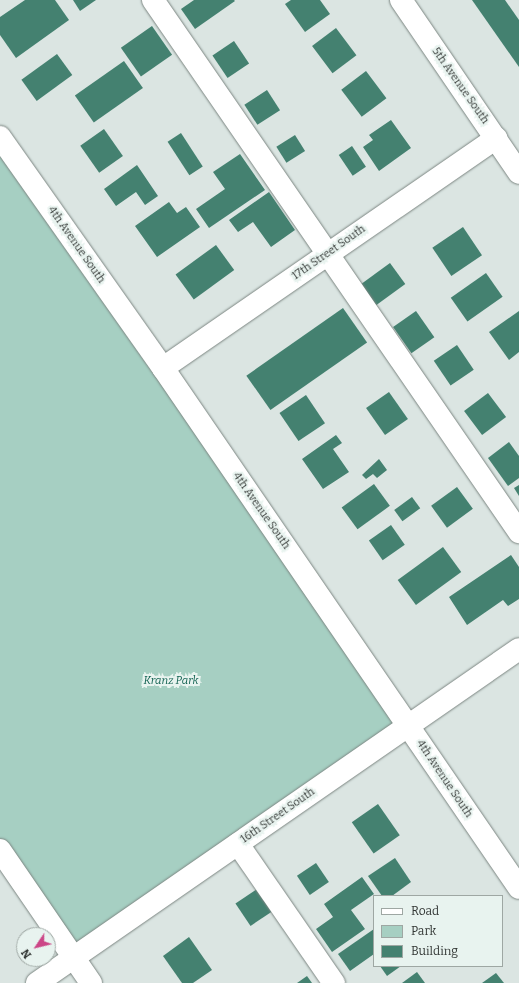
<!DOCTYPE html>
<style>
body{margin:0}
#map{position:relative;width:519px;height:983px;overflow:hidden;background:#dbe5e2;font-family:Bitter,serif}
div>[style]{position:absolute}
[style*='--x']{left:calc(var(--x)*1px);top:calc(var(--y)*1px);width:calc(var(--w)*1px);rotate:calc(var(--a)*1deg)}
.green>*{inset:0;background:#a6cfc2}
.building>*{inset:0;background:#448170;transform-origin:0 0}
.roads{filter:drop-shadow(0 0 1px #7c8682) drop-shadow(0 0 1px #7c8682)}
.minor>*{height:22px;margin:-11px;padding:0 11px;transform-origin:11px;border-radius:11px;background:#fff}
span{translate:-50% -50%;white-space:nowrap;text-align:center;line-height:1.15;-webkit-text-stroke:4px #e8f3ef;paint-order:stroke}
.street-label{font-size:11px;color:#303432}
.park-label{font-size:11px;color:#106150;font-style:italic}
.legend{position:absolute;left:373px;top:895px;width:130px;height:72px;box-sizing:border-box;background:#e8f3ef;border:1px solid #9ea7a3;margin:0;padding:5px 7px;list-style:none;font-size:12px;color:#303432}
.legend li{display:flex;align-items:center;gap:8px;height:20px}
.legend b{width:20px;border:1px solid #9ea7a3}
.north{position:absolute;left:16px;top:927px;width:40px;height:40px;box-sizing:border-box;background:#e8f3ef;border:1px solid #9ea7a3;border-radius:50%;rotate:235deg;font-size:11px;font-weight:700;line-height:16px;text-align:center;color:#303432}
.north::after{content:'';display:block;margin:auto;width:14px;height:18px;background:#cc4687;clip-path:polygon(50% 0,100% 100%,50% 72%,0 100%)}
</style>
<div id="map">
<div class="green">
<i style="clip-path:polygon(0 139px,408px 725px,73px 958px,0 853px)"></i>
</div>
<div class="building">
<i style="clip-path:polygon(25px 0,55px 0,69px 20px,16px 58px,0 35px,0 17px)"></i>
<i style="clip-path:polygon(73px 0,96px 0,80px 11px)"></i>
<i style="clip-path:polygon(194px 0,234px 0,235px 1px,195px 29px,181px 9px)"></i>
<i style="clip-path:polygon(291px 0,320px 0,330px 14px,305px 32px,285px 4px)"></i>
<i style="clip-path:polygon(472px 0,505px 0,519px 20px,519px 67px)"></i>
<i style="left:152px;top:26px;width:35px;height:38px;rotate:55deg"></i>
<i style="left:336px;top:28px;width:34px;height:30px;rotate:53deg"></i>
<i style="left:234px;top:41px;width:27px;height:26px;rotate:56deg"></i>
<i style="left:57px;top:54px;width:26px;height:44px;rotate:54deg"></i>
<i style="left:124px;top:61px;width:33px;height:60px;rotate:55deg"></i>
<i style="left:366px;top:71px;width:34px;height:31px;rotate:53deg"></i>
<i style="left:267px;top:90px;width:24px;height:27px;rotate:57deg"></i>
<i style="clip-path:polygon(391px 120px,411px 148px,379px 171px,363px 147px,373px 140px,369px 135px)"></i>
<i style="left:104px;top:129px;width:33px;height:29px;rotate:55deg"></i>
<i style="left:181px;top:133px;width:40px;height:16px;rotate:57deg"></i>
<i style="left:295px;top:135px;width:19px;height:22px;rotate:58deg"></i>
<i style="left:352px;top:146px;width:25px;height:16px;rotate:56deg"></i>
<i style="clip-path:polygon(240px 154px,265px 190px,209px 228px,196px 209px,225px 189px,213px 172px)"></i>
<i style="clip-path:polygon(137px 165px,158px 196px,145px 205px,136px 192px,116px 206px,104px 189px)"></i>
<i style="clip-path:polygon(269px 192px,295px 230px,271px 247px,253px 222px,238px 232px,229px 220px)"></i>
<i style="clip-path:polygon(169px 202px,177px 213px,186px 207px,200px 227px,157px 257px,135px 226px)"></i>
<i style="left:463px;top:227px;width:34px;height:37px;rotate:56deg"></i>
<i style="left:216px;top:245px;width:31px;height:50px;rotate:54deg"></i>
<i style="left:390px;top:263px;width:26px;height:39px;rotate:54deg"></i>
<i style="left:486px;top:273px;width:29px;height:43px;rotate:55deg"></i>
<i style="left:343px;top:308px;width:42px;height:118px;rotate:55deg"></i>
<i style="left:416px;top:311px;width:32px;height:28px;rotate:55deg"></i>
<i style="clip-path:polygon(519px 311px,519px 352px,509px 360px,489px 332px)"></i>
<i style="left:457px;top:345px;width:30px;height:28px;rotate:56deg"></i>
<i style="left:389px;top:392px;width:33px;height:28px;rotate:55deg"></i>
<i style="left:488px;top:393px;width:30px;height:30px;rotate:53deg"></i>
<i style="left:306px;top:395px;width:34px;height:32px;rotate:56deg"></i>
<i style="clip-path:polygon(336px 435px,342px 443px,333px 449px,349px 472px,323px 489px,302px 459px)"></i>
<i style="clip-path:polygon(509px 442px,519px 456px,519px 478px,508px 486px,488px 458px)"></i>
<i style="clip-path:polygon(379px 459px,387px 470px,377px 478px,373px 474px,366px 479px,362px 475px)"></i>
<i style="left:374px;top:484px;width:27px;height:40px;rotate:54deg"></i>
<i style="clip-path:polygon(519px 485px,519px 496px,514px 488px)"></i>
<i style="left:457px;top:487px;width:27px;height:32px;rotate:54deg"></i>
<i style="left:412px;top:497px;width:14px;height:22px;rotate:54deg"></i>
<i style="left:391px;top:525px;width:24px;height:27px;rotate:55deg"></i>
<i style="left:443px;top:547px;width:31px;height:56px;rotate:54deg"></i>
<i style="clip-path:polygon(511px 555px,519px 567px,519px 599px,508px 606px,503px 600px,467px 625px,449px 597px)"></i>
<i style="left:378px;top:804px;width:38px;height:32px;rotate:55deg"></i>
<i style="clip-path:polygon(395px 858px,411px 882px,392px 896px,382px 896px,368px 876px)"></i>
<i style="left:316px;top:863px;width:23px;height:23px;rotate:56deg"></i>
<i style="clip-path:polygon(362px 877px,374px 894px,351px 910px,365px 929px,332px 952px,316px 929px,333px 917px,324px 904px)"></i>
<i style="left:257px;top:889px;width:27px;height:26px;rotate:56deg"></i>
<i style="clip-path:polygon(374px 929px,374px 954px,350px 971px,338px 954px)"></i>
<i style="clip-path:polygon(189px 937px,212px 970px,193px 983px,182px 983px,163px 956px)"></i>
<i style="clip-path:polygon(380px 966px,401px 966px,387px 976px)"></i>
<i style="clip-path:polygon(417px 972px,425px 983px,402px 983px)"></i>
<i style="clip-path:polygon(496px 973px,504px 983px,482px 983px)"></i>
<i style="clip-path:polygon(307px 976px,312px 983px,297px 983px)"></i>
</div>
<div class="roads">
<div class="minor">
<i style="--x:153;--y:0;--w:646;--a:55.47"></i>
<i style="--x:401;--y:0;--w:209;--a:55.7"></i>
<i style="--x:0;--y:137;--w:283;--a:54.8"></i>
<i style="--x:163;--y:368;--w:630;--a:55.6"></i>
<i style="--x:163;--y:368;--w:405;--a:-34.6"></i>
<i style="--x:238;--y:844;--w:169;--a:55.4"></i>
<i style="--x:0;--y:850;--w:161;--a:55.6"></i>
<i style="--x:37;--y:983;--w:586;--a:-34.72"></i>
</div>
</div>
<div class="street-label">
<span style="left:460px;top:86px;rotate:55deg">5th Avenue South</span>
<span style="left:76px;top:245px;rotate:55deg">4th Avenue South</span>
<span style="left:329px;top:253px;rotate:-35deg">17th Street South</span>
<span style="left:261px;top:511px;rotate:55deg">4th Avenue South</span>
<span style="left:444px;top:779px;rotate:56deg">4th Avenue South</span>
<span style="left:278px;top:816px;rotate:-35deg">16th Street South</span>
</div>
<div class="park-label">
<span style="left:171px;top:681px">Kranz Park</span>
</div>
<ul class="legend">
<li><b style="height:5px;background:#fff"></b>Road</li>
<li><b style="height:11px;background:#a6cfc2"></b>Park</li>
<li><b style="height:11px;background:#448170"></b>Building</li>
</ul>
<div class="north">N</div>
</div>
